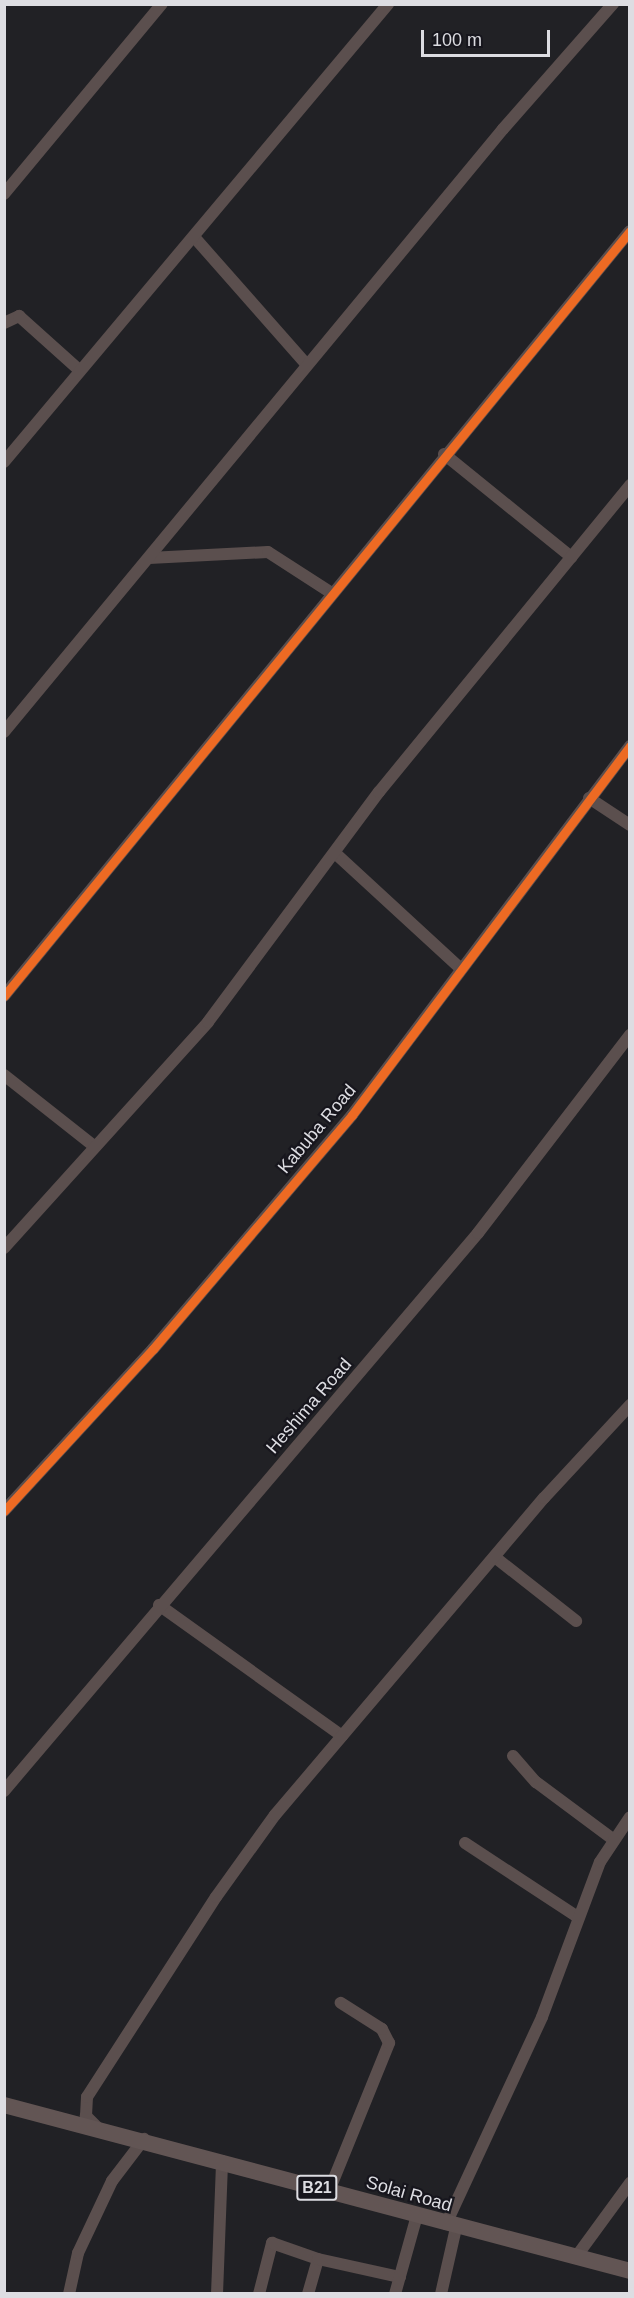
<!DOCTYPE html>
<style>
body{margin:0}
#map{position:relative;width:634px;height:2298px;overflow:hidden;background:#212125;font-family:Helvetica,sans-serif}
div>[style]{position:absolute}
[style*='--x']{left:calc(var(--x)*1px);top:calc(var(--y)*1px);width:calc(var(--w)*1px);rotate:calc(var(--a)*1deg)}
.minor>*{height:12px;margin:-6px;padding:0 6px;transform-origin:6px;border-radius:6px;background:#5b4f4e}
.highway>*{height:16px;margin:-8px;padding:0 8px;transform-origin:8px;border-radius:8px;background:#625554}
.cycleway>*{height:9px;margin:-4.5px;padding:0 4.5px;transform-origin:4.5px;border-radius:4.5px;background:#ed6a23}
span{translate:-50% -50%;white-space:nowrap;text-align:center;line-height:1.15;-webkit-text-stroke:4.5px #17161d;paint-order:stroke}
.shield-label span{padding:2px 4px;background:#17161d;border:2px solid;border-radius:4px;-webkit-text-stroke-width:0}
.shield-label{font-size:16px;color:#dddde2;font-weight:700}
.street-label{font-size:18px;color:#dddde2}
.frame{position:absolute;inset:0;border:6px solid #dddde2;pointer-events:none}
.scale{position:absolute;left:421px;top:30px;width:129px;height:27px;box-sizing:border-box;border:3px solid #dddde2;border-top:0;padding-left:8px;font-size:18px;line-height:21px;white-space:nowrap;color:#dddde2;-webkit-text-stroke:4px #17161d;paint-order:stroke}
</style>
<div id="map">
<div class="minor">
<i style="--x:4;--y:194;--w:247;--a:-50.3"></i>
<i style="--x:195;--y:238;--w:169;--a:48.6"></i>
<i style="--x:4;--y:323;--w:17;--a:-25"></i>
<i style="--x:19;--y:316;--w:79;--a:41.9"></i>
<i style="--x:444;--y:454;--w:164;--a:39"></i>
<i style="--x:4;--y:462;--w:598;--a:-50.02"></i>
<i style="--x:149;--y:558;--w:119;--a:-2.9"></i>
<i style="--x:268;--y:552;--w:74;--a:32.8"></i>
<i style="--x:4;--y:732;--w:783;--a:-50.39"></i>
<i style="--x:503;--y:129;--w:167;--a:-48.7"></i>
<i style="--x:589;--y:798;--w:49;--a:33.4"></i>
<i style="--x:335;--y:853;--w:170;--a:42.6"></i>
<i style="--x:4;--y:996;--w:988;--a:-50.71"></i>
<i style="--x:4;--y:1075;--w:115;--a:38.3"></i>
<i style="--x:4;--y:1248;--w:304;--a:-47.9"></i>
<i style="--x:208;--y:1022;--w:287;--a:-53.4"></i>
<i style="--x:379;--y:792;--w:397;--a:-50.7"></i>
<i style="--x:4;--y:1511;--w:220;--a:-47.4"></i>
<i style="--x:153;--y:1349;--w:307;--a:-49.6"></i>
<i style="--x:352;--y:1115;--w:462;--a:-53"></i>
<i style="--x:496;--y:1558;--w:102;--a:38.2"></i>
<i style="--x:159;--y:1605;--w:225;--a:35.6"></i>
<i style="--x:513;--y:1756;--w:35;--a:49"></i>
<i style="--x:536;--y:1782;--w:97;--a:36.6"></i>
<i style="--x:4;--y:1791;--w:732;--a:-49.65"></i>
<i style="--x:478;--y:1233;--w:250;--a:-52.5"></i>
<i style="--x:465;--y:1843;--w:133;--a:33.3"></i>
<i style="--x:97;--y:2127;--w:16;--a:-135"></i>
<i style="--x:86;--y:2116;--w:19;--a:-87"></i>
<i style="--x:87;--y:2097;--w:238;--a:-57.2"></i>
<i style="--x:216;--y:1897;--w:101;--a:-54.3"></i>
<i style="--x:275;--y:1815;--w:416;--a:-49.7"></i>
<i style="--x:544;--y:1498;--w:127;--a:-47.2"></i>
<i style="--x:329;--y:2191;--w:160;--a:-67.9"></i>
<i style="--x:389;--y:2043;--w:16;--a:-117"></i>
<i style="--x:382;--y:2029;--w:49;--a:-147.6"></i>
<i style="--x:446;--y:2224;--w:228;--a:-65.1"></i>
<i style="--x:542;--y:2017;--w:165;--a:-69.5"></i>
<i style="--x:600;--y:1862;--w:54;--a:-56.3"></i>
<i style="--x:576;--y:2257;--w:92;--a:-53.9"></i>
<i style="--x:69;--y:2294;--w:42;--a:-77.6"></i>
<i style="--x:78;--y:2253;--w:80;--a:-64.7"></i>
<i style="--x:112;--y:2181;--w:53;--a:-52.7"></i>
<i style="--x:217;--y:2294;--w:133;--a:-87.8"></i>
<i style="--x:259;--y:2294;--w:53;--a:-75.7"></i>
<i style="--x:272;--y:2243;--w:49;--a:19.2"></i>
<i style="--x:308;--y:2294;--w:36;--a:-74"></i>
<i style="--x:318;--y:2259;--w:84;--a:12.4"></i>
<i style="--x:395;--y:2294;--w:82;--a:-74.4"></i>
<i style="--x:441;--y:2294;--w:68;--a:-77.2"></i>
</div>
<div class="highway">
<i style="--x:4;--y:2105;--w:648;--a:14.85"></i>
</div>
<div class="cycleway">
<i style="--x:4;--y:996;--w:988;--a:-50.71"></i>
<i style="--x:4;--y:1511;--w:220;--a:-47.4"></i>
<i style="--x:153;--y:1349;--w:307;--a:-49.6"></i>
<i style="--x:352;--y:1115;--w:462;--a:-53"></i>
</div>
<div class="shield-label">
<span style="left:317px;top:2188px">B21</span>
</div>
<div class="street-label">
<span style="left:317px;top:1129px;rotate:-50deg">Kabuba Road</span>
<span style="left:309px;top:1406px;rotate:-49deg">Heshima Road</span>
<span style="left:409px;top:2194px;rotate:16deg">Solai Road</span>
</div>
<div class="frame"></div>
<div class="scale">100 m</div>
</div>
